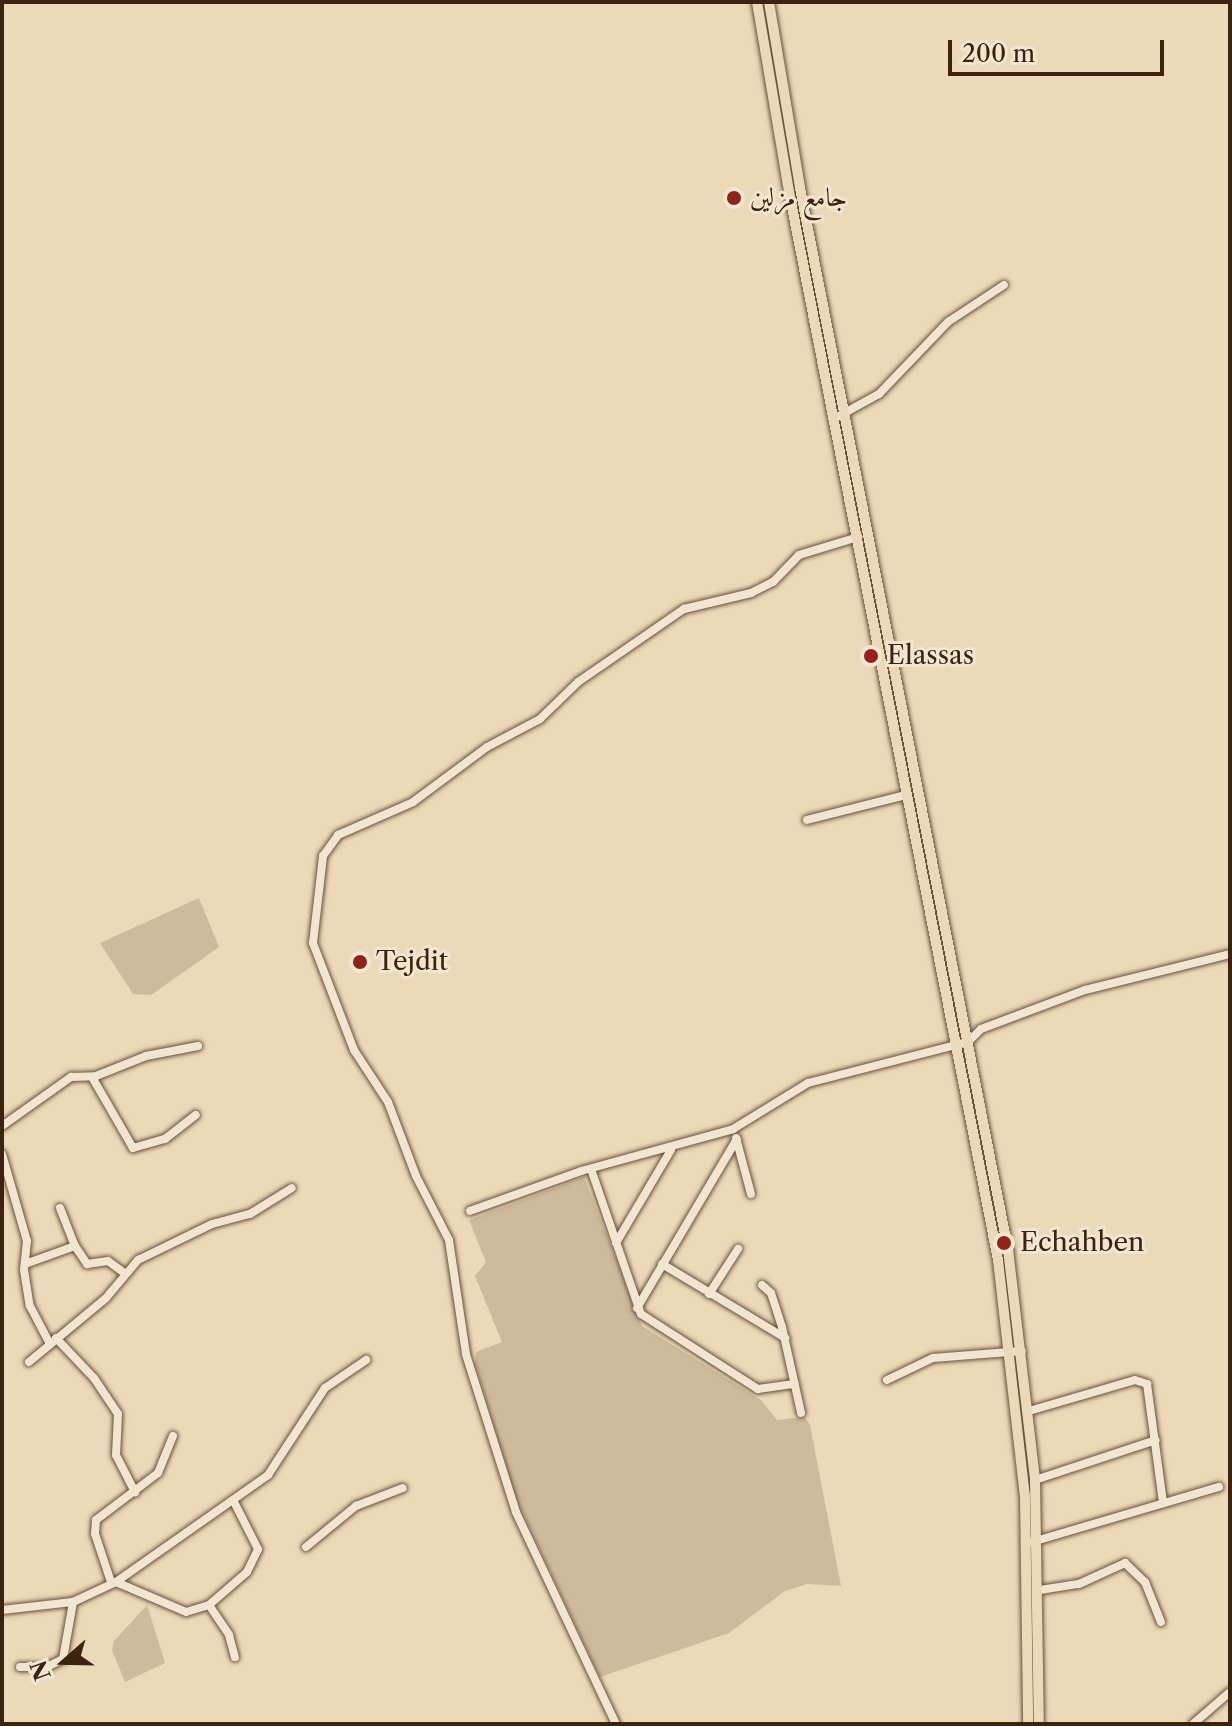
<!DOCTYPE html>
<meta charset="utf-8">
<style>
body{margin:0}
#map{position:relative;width:1232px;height:1726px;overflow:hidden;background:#ebd9b9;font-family:"Libre Caslon Text",Amiri,serif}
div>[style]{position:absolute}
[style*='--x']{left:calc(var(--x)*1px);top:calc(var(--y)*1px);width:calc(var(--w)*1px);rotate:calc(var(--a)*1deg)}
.green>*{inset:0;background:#ceba9c}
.roads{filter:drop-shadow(0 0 2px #69503a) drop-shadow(0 0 2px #69503a)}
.minor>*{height:8px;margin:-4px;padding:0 4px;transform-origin:4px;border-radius:4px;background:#f2e6d2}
.major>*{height:10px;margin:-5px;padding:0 5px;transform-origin:5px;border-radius:5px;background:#ebd9b9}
.dots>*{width:22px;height:22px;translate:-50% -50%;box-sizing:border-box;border:4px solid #f2e6d2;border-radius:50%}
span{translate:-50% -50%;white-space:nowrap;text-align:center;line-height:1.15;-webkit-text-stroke:6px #f2e6d2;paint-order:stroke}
.poi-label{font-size:26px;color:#3e2210}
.left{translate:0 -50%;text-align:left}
.frame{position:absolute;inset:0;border:4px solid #3e2210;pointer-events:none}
.north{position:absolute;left:24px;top:1622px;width:80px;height:80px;-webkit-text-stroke:6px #f2e6d2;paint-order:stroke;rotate:250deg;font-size:22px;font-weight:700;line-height:32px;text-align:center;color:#3e2210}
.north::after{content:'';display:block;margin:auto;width:28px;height:36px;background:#3e2210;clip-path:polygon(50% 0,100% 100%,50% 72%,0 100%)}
.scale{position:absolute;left:948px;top:40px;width:216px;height:36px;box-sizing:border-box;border:4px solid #3e2210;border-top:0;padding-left:10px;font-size:24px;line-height:28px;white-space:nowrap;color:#3e2210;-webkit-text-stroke:6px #f2e6d2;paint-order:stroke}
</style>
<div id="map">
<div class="green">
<i style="clip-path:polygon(199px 898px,219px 947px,151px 995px,133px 994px,100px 943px)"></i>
<i style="clip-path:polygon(584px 1177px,642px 1326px,761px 1400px,777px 1420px,805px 1417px,810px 1425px,841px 1586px,807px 1584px,785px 1591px,729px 1633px,600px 1677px,516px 1498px,475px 1363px,476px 1352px,502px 1342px,475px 1276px,486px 1262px,469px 1220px)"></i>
<i style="clip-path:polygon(147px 1605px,165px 1663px,125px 1682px,112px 1650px,114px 1641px)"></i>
</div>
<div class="roads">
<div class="minor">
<i style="--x:839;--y:416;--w:46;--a:-28.8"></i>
<i style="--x:879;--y:394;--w:100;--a:-46.2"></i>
<i style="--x:948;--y:322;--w:67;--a:-33.5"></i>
<i style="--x:807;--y:820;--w:102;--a:-14.2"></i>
<i style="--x:92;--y:1077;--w:82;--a:60"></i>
<i style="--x:133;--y:1148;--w:33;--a:-16"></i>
<i style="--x:165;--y:1139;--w:39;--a:-38"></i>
<i style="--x:2;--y:1126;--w:85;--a:-35.4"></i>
<i style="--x:71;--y:1077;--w:25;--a:-2"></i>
<i style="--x:96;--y:1076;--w:54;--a:-21.8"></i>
<i style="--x:146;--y:1056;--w:53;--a:-10.9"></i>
<i style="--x:736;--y:1138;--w:58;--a:75"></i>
<i style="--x:2;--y:1154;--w:91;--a:74"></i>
<i style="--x:27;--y:1241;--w:29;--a:96"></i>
<i style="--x:24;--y:1270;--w:36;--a:81"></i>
<i style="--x:30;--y:1306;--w:41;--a:62.2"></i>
<i style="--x:591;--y:1169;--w:153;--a:71"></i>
<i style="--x:641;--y:1314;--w:139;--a:32.7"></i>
<i style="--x:758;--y:1389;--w:37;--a:-8"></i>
<i style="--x:60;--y:1208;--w:41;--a:68.5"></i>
<i style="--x:470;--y:1211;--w:118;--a:-19.8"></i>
<i style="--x:581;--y:1171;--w:158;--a:-15.4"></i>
<i style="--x:733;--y:1129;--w:88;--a:-31.5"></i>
<i style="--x:808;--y:1083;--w:165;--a:-14.4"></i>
<i style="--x:968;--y:1042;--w:18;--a:-45"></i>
<i style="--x:981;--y:1029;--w:111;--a:-20.6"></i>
<i style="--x:1085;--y:990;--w:149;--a:-13.9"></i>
<i style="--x:616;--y:1243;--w:108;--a:-59.4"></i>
<i style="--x:25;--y:1264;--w:53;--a:-19.8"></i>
<i style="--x:75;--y:1246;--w:22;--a:56"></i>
<i style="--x:87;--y:1264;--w:21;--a:-8"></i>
<i style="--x:108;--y:1261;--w:19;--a:36"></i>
<i style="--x:662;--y:1264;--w:144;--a:31"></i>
<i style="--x:762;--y:1285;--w:12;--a:42"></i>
<i style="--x:771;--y:1293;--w:36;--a:72"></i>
<i style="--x:782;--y:1327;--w:88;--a:77.5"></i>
<i style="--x:709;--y:1294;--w:54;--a:-57.2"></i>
<i style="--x:637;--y:1308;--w:196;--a:-59.4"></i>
<i style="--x:56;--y:1338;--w:55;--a:46.5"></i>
<i style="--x:94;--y:1378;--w:43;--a:56.3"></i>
<i style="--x:118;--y:1414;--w:41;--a:92.8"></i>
<i style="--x:116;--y:1455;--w:42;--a:62.8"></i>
<i style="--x:29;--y:1362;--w:100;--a:-39.7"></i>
<i style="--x:106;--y:1298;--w:50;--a:-49.9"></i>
<i style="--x:138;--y:1260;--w:82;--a:-25.9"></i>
<i style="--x:212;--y:1224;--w:39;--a:-15"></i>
<i style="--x:250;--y:1214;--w:49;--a:-31.8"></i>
<i style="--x:887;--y:1380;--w:51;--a:-25.6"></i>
<i style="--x:933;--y:1358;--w:89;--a:-4.5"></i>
<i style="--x:1029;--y:1411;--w:110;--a:-16.3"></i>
<i style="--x:1135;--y:1380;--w:13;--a:18"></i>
<i style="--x:1147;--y:1384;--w:120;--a:82.3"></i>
<i style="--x:1035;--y:1480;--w:127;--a:-18.3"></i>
<i style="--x:1032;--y:1542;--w:195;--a:-16.4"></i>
<i style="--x:306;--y:1547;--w:65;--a:-39.4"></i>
<i style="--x:356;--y:1506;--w:50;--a:-21"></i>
<i style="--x:111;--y:1582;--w:51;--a:-108.4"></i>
<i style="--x:95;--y:1534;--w:14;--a:-86"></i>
<i style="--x:96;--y:1520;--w:78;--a:-37.2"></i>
<i style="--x:158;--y:1473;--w:40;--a:-68"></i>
<i style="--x:116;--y:1582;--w:76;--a:23.2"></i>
<i style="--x:186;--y:1612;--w:24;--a:-17"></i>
<i style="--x:209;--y:1605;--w:50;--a:-41"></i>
<i style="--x:247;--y:1572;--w:25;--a:-64"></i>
<i style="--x:258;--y:1549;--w:55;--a:-117"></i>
<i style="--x:1040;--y:1590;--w:39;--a:-9"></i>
<i style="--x:1079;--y:1584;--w:51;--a:-24.5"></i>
<i style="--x:1125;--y:1563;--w:28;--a:44"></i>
<i style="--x:1145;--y:1582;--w:43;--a:68.2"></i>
<i style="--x:209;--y:1605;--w:36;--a:56"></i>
<i style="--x:229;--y:1635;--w:23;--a:75"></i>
<i style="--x:2;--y:1610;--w:71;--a:-6.4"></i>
<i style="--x:73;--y:1602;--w:47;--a:-24.9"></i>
<i style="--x:116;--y:1582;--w:186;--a:-35.1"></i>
<i style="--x:268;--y:1475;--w:104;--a:-56.8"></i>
<i style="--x:325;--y:1388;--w:50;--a:-34.3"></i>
<i style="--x:20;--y:1667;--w:27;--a:0"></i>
<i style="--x:47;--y:1667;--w:18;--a:-27"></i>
<i style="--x:63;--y:1659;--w:58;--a:-80"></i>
<i style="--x:616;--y:1724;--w:234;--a:-115.3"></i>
<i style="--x:516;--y:1512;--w:166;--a:-107.6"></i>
<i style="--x:466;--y:1354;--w:115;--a:-98.5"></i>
<i style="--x:449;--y:1240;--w:72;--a:-117.3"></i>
<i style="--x:416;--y:1176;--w:79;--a:-110.7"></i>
<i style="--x:388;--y:1102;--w:62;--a:-123.2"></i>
<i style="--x:354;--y:1050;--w:115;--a:-111"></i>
<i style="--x:313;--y:943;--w:88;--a:-83.4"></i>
<i style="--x:323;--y:856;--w:26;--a:-54"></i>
<i style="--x:338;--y:835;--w:82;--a:-23.7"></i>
<i style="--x:413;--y:802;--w:92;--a:-36.6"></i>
<i style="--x:487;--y:747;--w:60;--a:-27.8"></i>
<i style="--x:540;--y:719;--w:53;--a:-44.2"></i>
<i style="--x:578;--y:682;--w:129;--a:-34.6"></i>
<i style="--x:684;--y:609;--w:69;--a:-13.4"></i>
<i style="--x:751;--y:593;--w:25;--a:-27"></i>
<i style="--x:773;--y:582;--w:37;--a:-46"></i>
<i style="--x:799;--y:555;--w:62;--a:-17"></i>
<i style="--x:1193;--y:1724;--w:49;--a:-40.9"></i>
</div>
<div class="major">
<i style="--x:757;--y:2;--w:203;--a:80.4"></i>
<i style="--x:791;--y:202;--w:1078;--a:78.93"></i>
<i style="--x:998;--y:1260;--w:238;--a:83.5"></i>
<i style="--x:1025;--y:1496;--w:228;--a:89.2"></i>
<i style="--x:769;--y:2;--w:189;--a:80.5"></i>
<i style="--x:800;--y:188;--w:1081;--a:78.91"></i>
<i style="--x:1008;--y:1249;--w:233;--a:83.3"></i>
<i style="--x:1035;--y:1480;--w:244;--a:89.1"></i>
</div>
</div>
<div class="dots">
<i style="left:734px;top:198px;background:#8f2418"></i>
<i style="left:871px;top:656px;background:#8f2418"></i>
<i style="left:360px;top:962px;background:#8f2418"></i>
<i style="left:1004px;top:1243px;background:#8f2418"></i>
</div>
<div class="poi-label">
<span class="left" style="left:750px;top:198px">جامع مزلين</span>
<span class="left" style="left:887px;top:656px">Elassas</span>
<span class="left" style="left:376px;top:962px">Tejdit</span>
<span class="left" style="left:1020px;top:1243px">Echahben</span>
</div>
<div class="frame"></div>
<div class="north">N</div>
<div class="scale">200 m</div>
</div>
